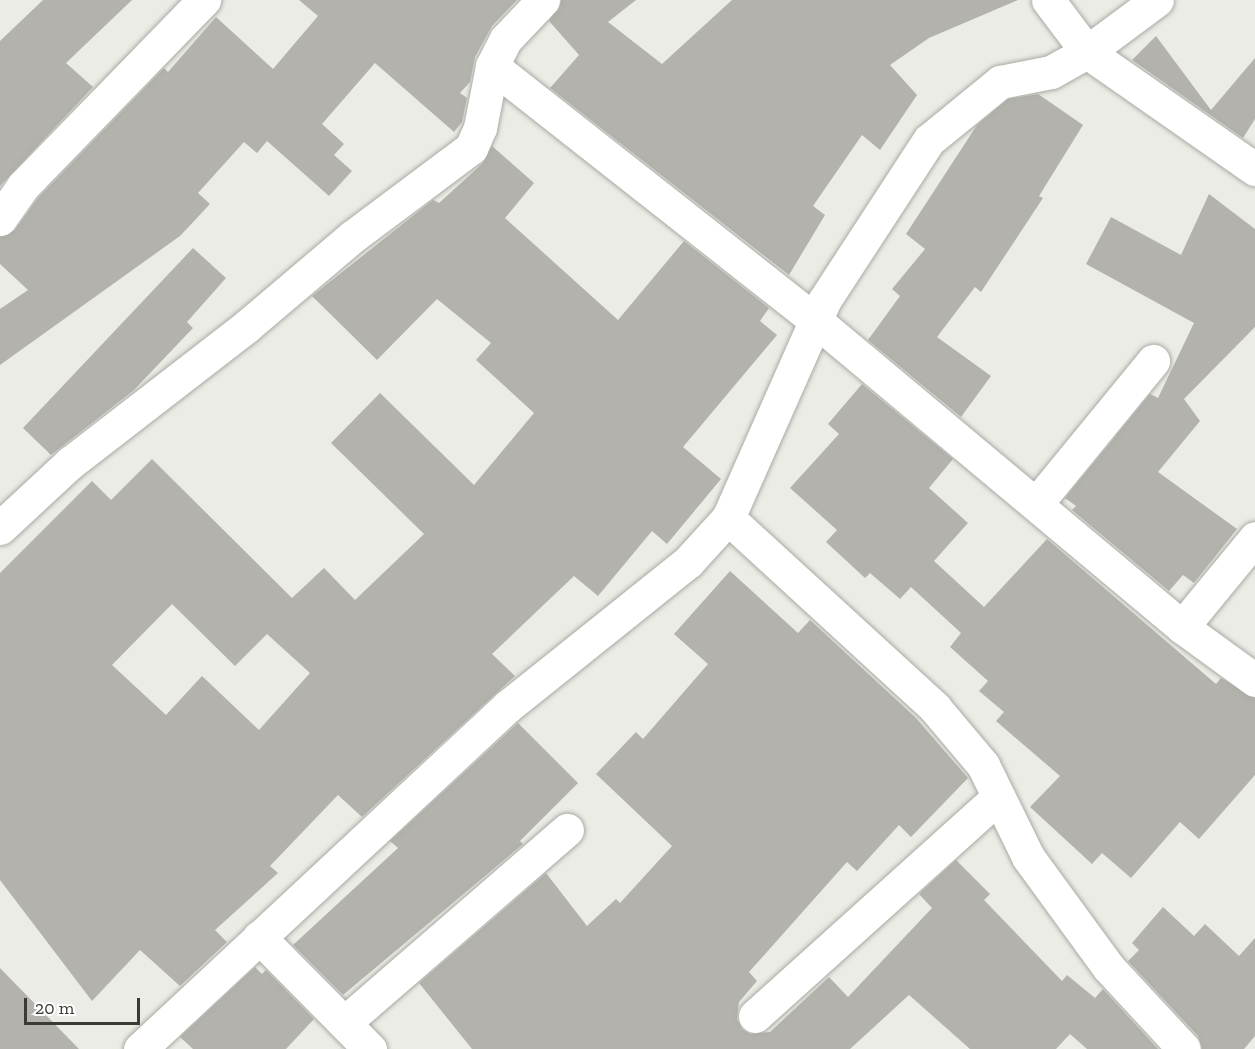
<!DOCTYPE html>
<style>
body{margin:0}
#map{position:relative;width:1255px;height:1049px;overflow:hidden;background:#ecece6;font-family:"Zilla Slab",serif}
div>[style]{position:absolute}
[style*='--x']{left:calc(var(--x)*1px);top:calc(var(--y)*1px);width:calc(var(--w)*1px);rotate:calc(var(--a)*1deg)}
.building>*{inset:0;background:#b3b2ad}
.roads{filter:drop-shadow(0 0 2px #aaaaa5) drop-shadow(0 0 2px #aaaaa5)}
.minor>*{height:33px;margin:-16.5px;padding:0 16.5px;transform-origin:16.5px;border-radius:16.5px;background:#fff}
span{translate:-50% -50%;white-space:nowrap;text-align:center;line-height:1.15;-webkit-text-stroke:4.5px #fffffe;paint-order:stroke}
.scale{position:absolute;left:24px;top:998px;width:116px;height:27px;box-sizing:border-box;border:3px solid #3a3a38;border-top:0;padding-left:8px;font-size:18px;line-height:21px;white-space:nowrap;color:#3a3a38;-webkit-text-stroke:4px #fffffe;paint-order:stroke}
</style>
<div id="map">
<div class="building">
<i style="clip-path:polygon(43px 0,132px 0,66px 63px,93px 87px,0 186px,0 41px)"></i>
<i style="clip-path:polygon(299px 0,517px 0,492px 26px,475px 57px,470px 82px,460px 93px,467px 98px,462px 122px,454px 132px,375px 63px,322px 124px,344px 144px,334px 155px,352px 171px,329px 196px,267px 141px,257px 153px,244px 142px,198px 193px,210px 204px,180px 236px,0 365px,0 309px,28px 290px,0 264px,0 237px,15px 230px,38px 198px,164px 68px,168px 72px,216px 17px,273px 69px,318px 16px)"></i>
<i style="clip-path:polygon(561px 0,636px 0,608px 22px,662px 64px,732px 0,1018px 0,929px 38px,890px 65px,917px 95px,880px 150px,862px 135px,813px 206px,825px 215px,789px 275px,550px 88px,579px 55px,549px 21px)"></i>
<i style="clip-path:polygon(1156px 36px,1211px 110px,1255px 58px,1255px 119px,1243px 138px,1132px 60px)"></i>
<i style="clip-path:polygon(1038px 94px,1083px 125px,1039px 196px,1043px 198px,981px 292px,975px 287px,937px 337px,991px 376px,961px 417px,868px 340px,900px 296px,892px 289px,925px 249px,906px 234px,977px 125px,1008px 99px)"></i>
<i style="clip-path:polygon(evenodd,492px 146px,534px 183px,505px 218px,618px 320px,684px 241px,769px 308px,760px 321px,777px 335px,683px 447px,721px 479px,667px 544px,652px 531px,598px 596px,574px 576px,492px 654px,515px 676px,362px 817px,338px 795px,270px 866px,278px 873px,215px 930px,227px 942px,180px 986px,140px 950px,92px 1001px,0 880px,0 573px,92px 481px,111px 500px,152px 459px,292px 598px,324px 568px,355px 600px,424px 534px,331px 443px,380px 393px,474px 485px,534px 413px,476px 360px,491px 343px,437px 299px,377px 360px,312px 296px,433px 200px,439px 203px,483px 163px,492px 146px,172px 604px,235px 666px,267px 634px,310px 673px,259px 730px,202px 676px,166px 715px,112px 665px,172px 604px)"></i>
<i style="clip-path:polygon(1209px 194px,1255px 229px,1255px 327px,1184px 399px,1200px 421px,1158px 472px,1237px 529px,1194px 583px,1183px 575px,1169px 591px,1072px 510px,1076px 506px,1065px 498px,1150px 394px,1158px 398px,1194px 323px,1086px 264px,1111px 217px,1181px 255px)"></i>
<i style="clip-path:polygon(193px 248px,226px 278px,187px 322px,193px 328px,134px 390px,51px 455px,23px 428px)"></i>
<i style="clip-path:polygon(862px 384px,953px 459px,929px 488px,968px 523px,934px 561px,984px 607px,1047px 539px,1216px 684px,1221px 678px,1255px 698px,1255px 775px,1199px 839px,1180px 822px,1131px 878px,1102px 853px,1092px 864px,1030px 807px,1060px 776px,996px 721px,1004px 712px,979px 691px,988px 681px,950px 647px,961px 633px,911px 587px,900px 599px,870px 573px,865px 578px,826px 542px,837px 530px,790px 488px,839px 434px,828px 424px)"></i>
<i style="clip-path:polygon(730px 571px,798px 633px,810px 620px,916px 718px,968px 778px,911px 837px,899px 825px,857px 871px,847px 862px,749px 972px,757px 981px,739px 1002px,737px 1019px,742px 1029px,750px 1034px,770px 1032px,829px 977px,848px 997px,932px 908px,919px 894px,956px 860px,990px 894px,984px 900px,1062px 981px,1067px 975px,1095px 998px,1103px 989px,1158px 1049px,1087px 1049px,1070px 1034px,1056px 1049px,970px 1049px,909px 995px,850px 1049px,472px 1049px,419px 983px,546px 873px,587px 926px,616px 899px,620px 903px,672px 846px,596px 774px,636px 732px,643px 739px,708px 664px,674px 634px)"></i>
<i style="clip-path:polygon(518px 723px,578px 783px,520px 841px,523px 844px,343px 995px,293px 945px,398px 848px,390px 841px)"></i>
<i style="clip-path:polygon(1163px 907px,1194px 936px,1205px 924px,1239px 956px,1255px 938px,1255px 1036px,1244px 1049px,1202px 1049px,1198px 1036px,1128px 961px,1139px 950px,1132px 943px)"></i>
<i style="clip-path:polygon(255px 967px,262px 974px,266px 970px,314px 1019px,286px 1049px,193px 1049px,180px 1037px)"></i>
<i style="clip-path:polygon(0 968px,79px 1049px,0 1049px)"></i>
</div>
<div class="roads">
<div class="minor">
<i style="--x:1048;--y:0;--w:65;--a:53.1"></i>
<i style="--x:1087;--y:52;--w:205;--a:34.9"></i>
<i style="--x:492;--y:66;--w:411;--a:38.2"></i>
<i style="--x:815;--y:320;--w:478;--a:39.9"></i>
<i style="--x:1182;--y:627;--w:90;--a:36"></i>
<i style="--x:0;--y:219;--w:40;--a:-55.1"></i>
<i style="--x:23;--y:186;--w:260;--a:-45.8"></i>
<i style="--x:1036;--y:504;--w:185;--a:-50.7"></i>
<i style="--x:728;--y:518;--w:281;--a:42.5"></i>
<i style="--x:935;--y:708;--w:75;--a:49.9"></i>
<i style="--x:983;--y:765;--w:102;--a:63.9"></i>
<i style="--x:1028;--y:857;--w:137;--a:53.9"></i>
<i style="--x:1109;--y:968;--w:110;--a:47.2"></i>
<i style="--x:0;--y:528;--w:96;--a:-42.9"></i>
<i style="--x:70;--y:463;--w:224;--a:-37.7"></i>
<i style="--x:247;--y:326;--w:138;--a:-40.3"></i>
<i style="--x:352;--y:237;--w:149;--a:-36.8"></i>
<i style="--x:471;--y:148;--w:22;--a:-66"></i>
<i style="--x:480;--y:128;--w:63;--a:-79"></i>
<i style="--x:492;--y:66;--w:30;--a:-63"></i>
<i style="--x:506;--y:39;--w:54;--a:-46.5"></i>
<i style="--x:1182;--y:627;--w:115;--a:-50.6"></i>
<i style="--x:259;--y:937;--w:158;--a:45.3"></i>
<i style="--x:755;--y:1016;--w:327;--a:-42"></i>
<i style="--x:344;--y:1023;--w:295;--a:-40.9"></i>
<i style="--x:140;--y:1049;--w:503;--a:-42.99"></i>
<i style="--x:508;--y:706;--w:231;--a:-38.7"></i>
<i style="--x:688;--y:562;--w:59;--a:-47.7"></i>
<i style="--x:728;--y:518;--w:237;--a:-66.1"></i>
<i style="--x:824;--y:301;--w:192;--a:-56.9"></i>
<i style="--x:929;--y:140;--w:92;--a:-39.2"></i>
<i style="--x:1000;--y:82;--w:52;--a:-11.1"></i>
<i style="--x:1051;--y:72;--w:41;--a:-29.1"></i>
<i style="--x:1087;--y:52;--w:87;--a:-36.6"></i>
</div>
</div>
<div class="scale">20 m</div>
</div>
